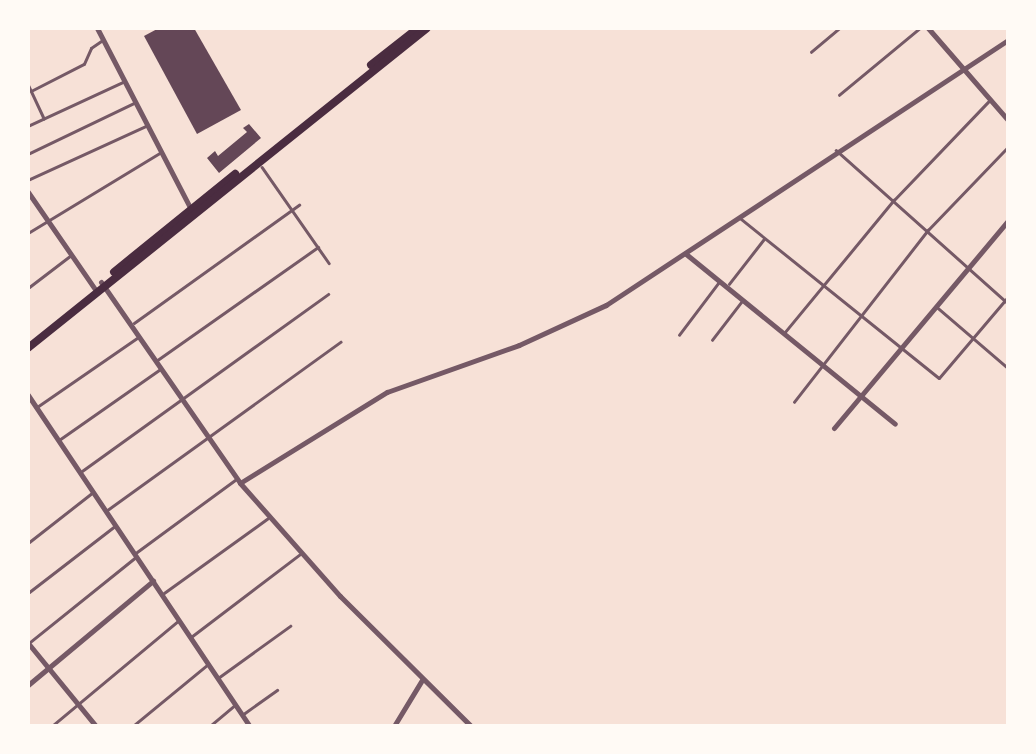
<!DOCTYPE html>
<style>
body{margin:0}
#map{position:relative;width:1036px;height:754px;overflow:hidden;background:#f7e1d7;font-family:Jost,sans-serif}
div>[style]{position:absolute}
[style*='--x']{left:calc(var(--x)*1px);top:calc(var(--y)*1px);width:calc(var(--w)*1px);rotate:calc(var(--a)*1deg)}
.building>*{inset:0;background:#644757}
.service>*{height:2.5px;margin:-1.25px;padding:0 1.25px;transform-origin:1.25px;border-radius:1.25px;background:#755966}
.minor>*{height:5px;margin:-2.5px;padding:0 2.5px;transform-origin:2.5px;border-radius:2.5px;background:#755966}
.secondary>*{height:8px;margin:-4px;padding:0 4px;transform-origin:4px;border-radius:4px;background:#4a2c40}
span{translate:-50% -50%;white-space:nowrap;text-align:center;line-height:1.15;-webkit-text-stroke:10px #fffaf5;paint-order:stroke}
.frame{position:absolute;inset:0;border:30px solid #fffaf5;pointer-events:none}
</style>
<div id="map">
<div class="building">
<i style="clip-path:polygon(159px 28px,194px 28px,241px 110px,197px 134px,144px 36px)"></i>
<i style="clip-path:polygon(249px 124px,261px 138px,219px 173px,207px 158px,215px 151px,218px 156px,247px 132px,243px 128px)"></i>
</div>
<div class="service">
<i style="--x:811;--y:52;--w:38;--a:-40"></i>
<i style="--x:28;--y:84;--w:38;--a:65"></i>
<i style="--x:31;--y:91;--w:59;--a:-27"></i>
<i style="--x:84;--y:64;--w:17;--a:-66"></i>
<i style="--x:91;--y:48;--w:14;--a:-34"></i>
<i style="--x:839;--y:95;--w:105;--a:-39.6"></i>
<i style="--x:28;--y:126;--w:105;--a:-24.9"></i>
<i style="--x:836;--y:150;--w:230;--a:41.7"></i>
<i style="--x:28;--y:154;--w:118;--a:-25.7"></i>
<i style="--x:262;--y:167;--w:117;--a:55.1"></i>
<i style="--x:28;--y:180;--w:130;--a:-24.6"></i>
<i style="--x:740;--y:218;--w:255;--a:38.8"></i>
<i style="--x:939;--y:378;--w:106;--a:-49.6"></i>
<i style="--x:28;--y:233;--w:156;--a:-31.3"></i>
<i style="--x:729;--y:284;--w:57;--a:-52.1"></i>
<i style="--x:28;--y:288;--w:53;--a:-37.3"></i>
<i style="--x:938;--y:308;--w:92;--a:40.6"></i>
<i style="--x:134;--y:323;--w:203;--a:-35.6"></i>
<i style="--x:785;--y:332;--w:171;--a:-50.5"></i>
<i style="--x:894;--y:200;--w:136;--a:-46.2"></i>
<i style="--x:679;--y:335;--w:66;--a:-53"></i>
<i style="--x:712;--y:340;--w:49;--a:-52.4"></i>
<i style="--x:156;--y:361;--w:198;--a:-35.1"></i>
<i style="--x:794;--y:402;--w:218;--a:-52.1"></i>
<i style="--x:928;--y:230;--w:115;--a:-46.1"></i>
<i style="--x:37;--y:407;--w:121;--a:-34.6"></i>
<i style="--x:59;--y:440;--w:122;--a:-35"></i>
<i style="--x:82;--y:471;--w:303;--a:-35.7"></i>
<i style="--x:106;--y:511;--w:289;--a:-35.8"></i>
<i style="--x:28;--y:543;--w:81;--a:-38"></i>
<i style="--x:137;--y:552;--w:122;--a:-36.3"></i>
<i style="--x:28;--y:593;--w:110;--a:-37.6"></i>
<i style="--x:164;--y:593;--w:127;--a:-35.7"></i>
<i style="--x:191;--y:637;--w:136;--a:-37.2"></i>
<i style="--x:29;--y:643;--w:137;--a:-38.8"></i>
<i style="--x:218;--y:678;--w:89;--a:-35.8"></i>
<i style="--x:242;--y:715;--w:43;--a:-35.5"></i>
<i style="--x:52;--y:726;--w:164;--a:-39.8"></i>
<i style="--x:133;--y:726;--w:96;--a:-39.5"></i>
<i style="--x:210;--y:726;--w:31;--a:-40"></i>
</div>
<div class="minor">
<i style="--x:97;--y:28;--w:206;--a:62.6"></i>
<i style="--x:928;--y:28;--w:122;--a:49"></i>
<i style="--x:28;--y:192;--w:121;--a:55.4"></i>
<i style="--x:686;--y:254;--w:269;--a:39.1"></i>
<i style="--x:101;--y:282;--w:244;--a:55.3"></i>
<i style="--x:240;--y:483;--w:151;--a:48.5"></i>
<i style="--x:340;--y:596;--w:185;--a:44.8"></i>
<i style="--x:28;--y:395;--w:399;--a:56.2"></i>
<i style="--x:834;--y:428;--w:270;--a:-50"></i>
<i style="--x:240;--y:483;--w:173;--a:-31.8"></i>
<i style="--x:387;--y:392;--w:140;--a:-19.6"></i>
<i style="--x:519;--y:345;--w:96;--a:-24.7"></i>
<i style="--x:606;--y:305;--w:481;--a:-33.4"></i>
<i style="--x:28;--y:643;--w:107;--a:50.7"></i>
<i style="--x:28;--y:685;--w:163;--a:-39.8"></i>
<i style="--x:394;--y:726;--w:54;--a:-58.7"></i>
</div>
<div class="secondary">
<i style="--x:371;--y:65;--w:60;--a:-38.2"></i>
<i style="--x:114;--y:272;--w:156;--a:-39"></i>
<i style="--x:28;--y:348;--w:511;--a:-38.73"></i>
</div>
<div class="frame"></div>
</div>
